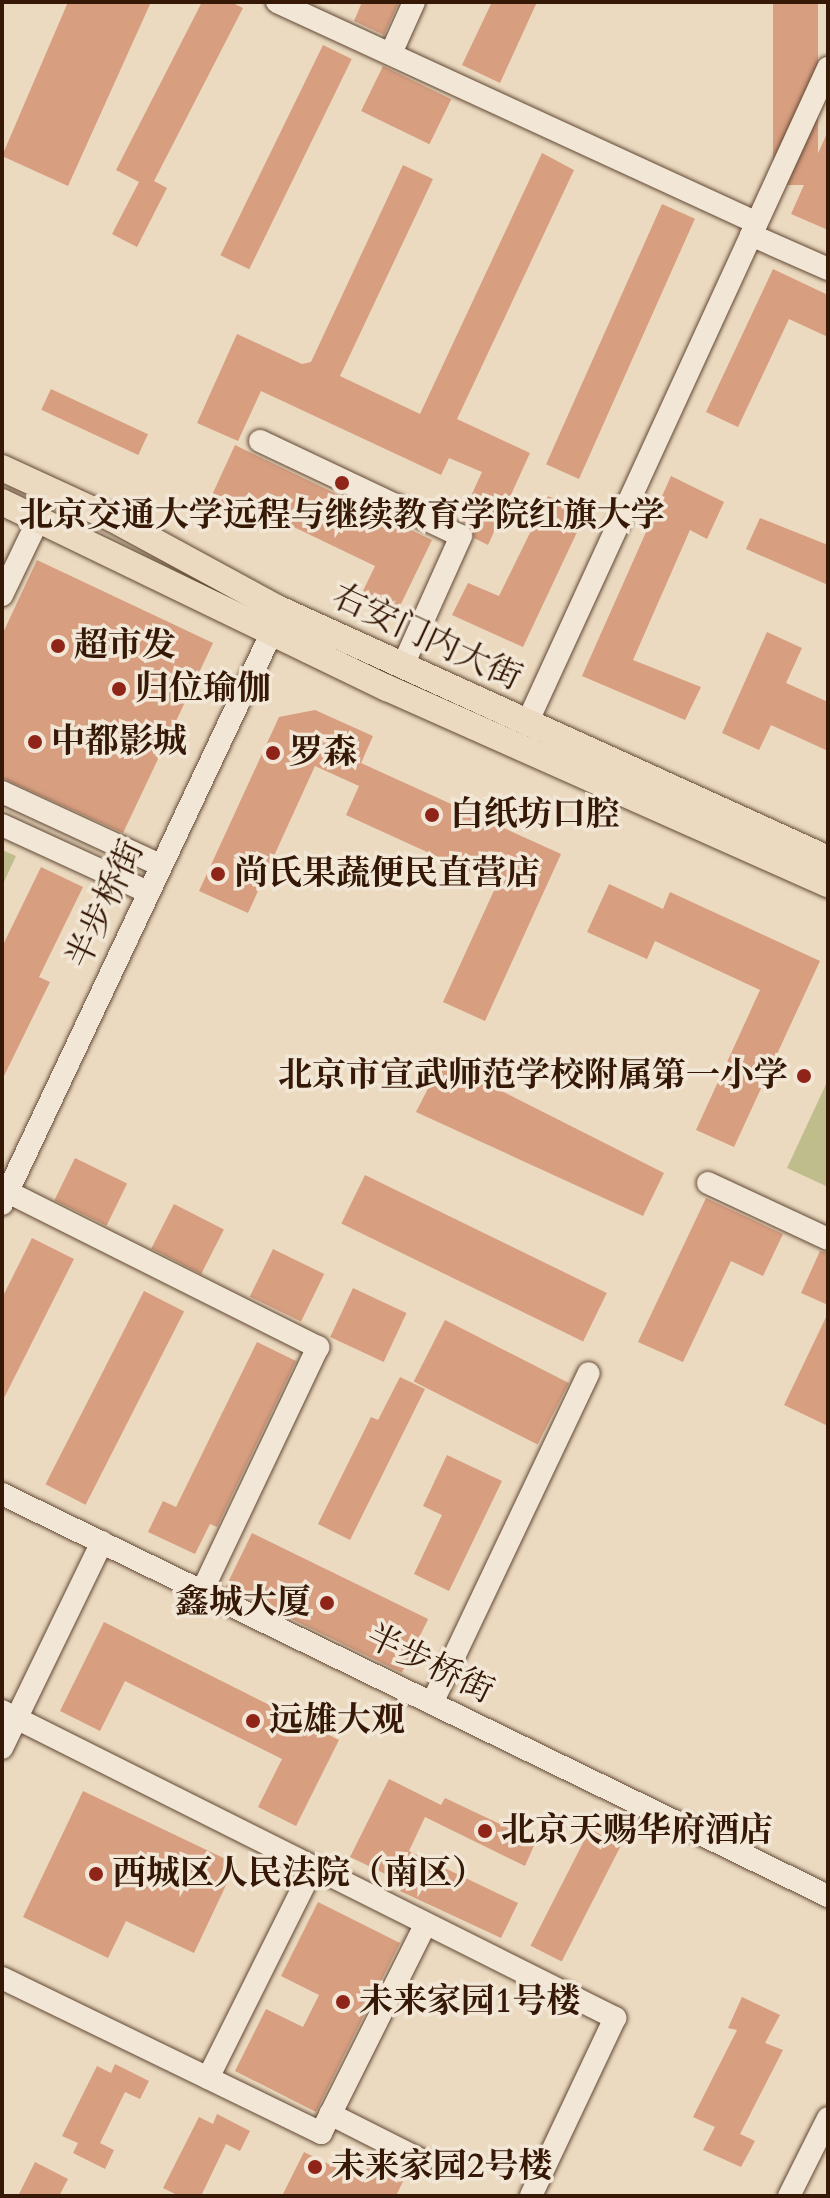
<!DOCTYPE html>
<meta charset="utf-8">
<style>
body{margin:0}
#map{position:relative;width:830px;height:2198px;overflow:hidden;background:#ebdac0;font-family:Cardo,"Noto Serif SC",serif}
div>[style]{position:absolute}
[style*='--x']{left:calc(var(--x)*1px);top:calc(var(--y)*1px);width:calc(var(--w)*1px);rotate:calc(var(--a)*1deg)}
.green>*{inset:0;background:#c0bd8d}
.building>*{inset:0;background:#d79e80;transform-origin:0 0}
.roads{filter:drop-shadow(0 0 2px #624834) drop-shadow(0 0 2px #624834)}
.minor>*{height:22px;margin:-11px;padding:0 11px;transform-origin:11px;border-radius:11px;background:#f2e7d6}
.major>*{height:26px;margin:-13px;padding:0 13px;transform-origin:13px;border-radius:13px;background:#ebdac0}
.dots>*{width:22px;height:22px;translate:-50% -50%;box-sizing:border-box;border:4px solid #f2e7d6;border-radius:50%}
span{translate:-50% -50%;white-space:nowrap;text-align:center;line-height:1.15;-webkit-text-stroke:7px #f2e7d6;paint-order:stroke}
.poi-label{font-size:34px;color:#351805;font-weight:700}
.left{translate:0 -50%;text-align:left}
.right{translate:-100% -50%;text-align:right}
.street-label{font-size:34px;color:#351805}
.frame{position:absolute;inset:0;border:4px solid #351805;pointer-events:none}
</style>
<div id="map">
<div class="green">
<i style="clip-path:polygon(2px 850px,16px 856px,2px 886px)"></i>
<i style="clip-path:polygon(828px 1080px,828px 1187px,787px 1168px)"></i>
</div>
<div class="building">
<i style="clip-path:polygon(68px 2px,151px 2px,68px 186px,2px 156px)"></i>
<i style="clip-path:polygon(202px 2px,231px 2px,243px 8px,154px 181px,167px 188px,137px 247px,112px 234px,139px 182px,116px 170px)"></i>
<i style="clip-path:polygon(362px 2px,399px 2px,384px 35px,354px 21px)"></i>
<i style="clip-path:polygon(492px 2px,537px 2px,500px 83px,462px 65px)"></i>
<i style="left:773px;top:2px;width:45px;height:183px"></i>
<i style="left:323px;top:45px;width:32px;height:234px;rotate:26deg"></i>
<i style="left:383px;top:66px;width:76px;height:50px;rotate:26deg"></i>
<i style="clip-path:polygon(828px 131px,828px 230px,791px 214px)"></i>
<i style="clip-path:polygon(542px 153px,574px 170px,457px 419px,530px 453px,488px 545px,474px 538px,472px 527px,460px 520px,482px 472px,449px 458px,441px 475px,261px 391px,238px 441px,197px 423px,237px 334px,302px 364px,311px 362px,403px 165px,433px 179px,340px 376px,420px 414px)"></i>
<i style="left:662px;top:204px;width:36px;height:285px;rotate:24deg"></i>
<i style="clip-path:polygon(773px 269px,828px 295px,828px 337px,789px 319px,738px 427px,706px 412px)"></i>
<i style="left:51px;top:389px;width:107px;height:23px;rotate:25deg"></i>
<i style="clip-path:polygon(235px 445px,432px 540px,399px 608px,363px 591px,375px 566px,250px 506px,240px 525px,206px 508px)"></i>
<i style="clip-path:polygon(671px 476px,724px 502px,707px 539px,690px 530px,633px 660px,701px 687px,685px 720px,582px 676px)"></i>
<i style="clip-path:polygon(548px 496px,586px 513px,523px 647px,452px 615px,468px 583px,499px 596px)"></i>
<i style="clip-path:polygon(760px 518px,828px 545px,828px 585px,746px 549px)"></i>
<i style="clip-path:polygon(37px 560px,213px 643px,123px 833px,2px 778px,2px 635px)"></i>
<i style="clip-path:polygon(767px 632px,802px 648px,786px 683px,828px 702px,828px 751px,771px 725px,759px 750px,722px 733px)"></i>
<i style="clip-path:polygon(315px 710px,373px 736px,361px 763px,561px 854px,485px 1021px,443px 1002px,497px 884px,346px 815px,359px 786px,315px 766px,248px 913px,199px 891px,279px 717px)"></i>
<i style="clip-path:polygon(41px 867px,83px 887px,39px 977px,50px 982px,2px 1080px,2px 947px)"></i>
<i style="clip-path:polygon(609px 884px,663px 909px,670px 892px,820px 961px,734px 1147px,696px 1130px,760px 990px,655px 941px,647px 959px,587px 932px)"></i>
<i style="clip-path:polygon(442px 1061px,664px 1173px,643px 1216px,416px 1112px)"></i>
<i style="left:75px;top:1158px;width:58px;height:47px;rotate:26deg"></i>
<i style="left:365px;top:1175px;width:269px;height:54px;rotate:26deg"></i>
<i style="clip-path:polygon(706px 1198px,783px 1234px,763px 1276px,731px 1261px,683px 1362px,638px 1342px)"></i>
<i style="left:174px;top:1204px;width:56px;height:50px;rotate:27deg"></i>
<i style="clip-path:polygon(32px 1238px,74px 1259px,2px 1402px,2px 1298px)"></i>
<i style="left:273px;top:1249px;width:57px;height:53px;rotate:26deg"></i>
<i style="clip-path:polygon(820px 1251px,828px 1253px,828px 1305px,801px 1293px)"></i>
<i style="left:353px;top:1288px;width:59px;height:54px;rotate:25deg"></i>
<i style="left:144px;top:1291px;width:45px;height:217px;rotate:27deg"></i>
<i style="clip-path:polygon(828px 1313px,828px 1426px,784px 1405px)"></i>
<i style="left:445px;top:1320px;width:139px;height:69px;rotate:27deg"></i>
<i style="clip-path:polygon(257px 1342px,296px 1361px,217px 1527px,210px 1524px,195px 1554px,148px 1532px,163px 1501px,176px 1507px)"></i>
<i style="clip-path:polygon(400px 1377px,425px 1389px,350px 1540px,318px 1524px,371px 1417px,378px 1420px)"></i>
<i style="clip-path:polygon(447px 1455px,502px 1481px,449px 1591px,414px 1574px,442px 1515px,423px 1506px)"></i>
<i style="left:252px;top:1533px;width:196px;height:60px;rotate:26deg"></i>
<i style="clip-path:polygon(104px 1622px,339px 1740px,296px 1826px,258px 1807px,282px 1759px,125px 1681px,100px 1731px,60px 1711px)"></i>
<i style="clip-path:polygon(389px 1779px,441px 1805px,445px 1798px,536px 1841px,525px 1866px,425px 1817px,409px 1851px,518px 1903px,501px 1938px,400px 1891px,404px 1883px,350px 1857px)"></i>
<i style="clip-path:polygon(83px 1791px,236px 1864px,194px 1953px,126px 1921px,108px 1958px,23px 1917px)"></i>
<i style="left:590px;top:1829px;width:35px;height:131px;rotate:27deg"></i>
<i style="clip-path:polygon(318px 1902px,400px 1943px,316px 2112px,235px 2071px,266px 2009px,303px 2027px,319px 1995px,281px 1976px)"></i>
<i style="clip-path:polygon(742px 1997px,780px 2015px,765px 2043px,783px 2050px,740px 2134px,755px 2141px,741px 2167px,703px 2150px,715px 2127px,693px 2117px,737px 2030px,728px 2028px)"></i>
<i style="clip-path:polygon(115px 2064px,149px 2081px,140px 2099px,125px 2092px,100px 2143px,114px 2150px,105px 2169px,73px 2153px,78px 2143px,62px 2136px,97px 2066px,111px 2073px)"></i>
<i style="clip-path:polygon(217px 2114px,250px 2131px,240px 2151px,226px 2144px,201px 2196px,179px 2196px,163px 2188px,199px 2117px,213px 2124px)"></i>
<i style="clip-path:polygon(304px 2152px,361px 2180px,372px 2158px,406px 2175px,396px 2196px,282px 2196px)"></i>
<i style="clip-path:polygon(35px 2162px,68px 2179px,59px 2196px,18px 2196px)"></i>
</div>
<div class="roads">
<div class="minor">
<i style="--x:277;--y:2;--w:528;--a:24.72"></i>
<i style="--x:392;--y:51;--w:54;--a:-65.8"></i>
<i style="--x:751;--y:235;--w:84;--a:23.8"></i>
<i style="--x:260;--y:441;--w:222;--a:25.3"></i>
<i style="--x:461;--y:536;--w:141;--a:114.2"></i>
<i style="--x:2;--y:595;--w:85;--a:-64.3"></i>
<i style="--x:527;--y:723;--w:721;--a:-65.32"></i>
<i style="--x:2;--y:792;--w:174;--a:24.8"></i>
<i style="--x:2;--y:825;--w:161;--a:24.7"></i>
<i style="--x:708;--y:1183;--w:132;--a:25"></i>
<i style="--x:8;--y:1192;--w:347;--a:26.6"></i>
<i style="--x:318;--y:1347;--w:270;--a:115.4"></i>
<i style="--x:2;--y:1204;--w:630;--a:-64.74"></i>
<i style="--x:2;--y:1494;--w:919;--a:25.95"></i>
<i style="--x:432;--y:1703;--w:365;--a:-64.6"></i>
<i style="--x:2;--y:1711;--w:686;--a:26.6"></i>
<i style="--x:615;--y:2018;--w:197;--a:115.3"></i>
<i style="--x:2;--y:1748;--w:229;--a:-64.1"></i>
<i style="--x:2;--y:1978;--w:355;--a:25.9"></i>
<i style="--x:321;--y:2133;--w:233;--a:-63.4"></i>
<i style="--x:208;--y:2078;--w:236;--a:-63.5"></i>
<i style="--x:330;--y:2114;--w:104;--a:26.8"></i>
<i style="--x:789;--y:2196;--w:87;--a:-63.4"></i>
</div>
<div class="major">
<i style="--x:2;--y:468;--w:122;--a:24.7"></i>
<i style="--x:113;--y:519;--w:189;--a:28.5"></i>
<i style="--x:279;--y:609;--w:603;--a:24.48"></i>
<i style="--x:2;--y:502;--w:428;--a:25.8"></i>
<i style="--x:387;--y:688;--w:483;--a:24"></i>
</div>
</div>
<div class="dots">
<i style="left:342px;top:483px;background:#8f2418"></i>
<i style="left:58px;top:646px;background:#8f2418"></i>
<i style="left:119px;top:689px;background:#8f2418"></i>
<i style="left:35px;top:742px;background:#8f2418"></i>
<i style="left:273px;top:753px;background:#8f2418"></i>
<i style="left:432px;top:815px;background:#8f2418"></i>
<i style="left:218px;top:874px;background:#8f2418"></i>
<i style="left:804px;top:1076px;background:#8f2418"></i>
<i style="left:327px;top:1603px;background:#8f2418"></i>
<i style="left:253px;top:1721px;background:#8f2418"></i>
<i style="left:485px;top:1831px;background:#8f2418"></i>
<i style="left:96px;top:1874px;background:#8f2418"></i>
<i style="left:343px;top:2002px;background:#8f2418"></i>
<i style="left:315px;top:2167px;background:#8f2418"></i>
</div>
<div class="poi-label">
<span style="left:342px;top:516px">北京交通大学远程与继续教育学院红旗大学</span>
<span class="left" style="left:74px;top:646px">超市发</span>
<span class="left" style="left:135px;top:689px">归位瑜伽</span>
<span class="left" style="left:51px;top:742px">中都影城</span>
<span class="left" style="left:289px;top:753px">罗森</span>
<span class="left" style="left:450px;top:815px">白纸坊口腔</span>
<span class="left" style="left:234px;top:874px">尚氏果蔬便民直营店</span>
<span class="right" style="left:788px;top:1076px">北京市宣武师范学校附属第一小学</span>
<span class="right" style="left:311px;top:1603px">鑫城大厦</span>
<span class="left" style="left:269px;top:1721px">远雄大观</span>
<span class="left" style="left:501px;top:1831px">北京天赐华府酒店</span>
<span class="left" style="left:112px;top:1874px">西城区人民法院（南区）</span>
<span class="left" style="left:359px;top:2002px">未来家园1号楼</span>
<span class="left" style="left:331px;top:2167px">未来家园2号楼</span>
</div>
<div class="street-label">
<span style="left:427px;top:637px;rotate:25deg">右安门内大街</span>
<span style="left:105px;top:904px;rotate:-65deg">半步桥街</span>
<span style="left:430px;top:1664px;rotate:26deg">半步桥街</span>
</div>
<div class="frame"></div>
</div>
